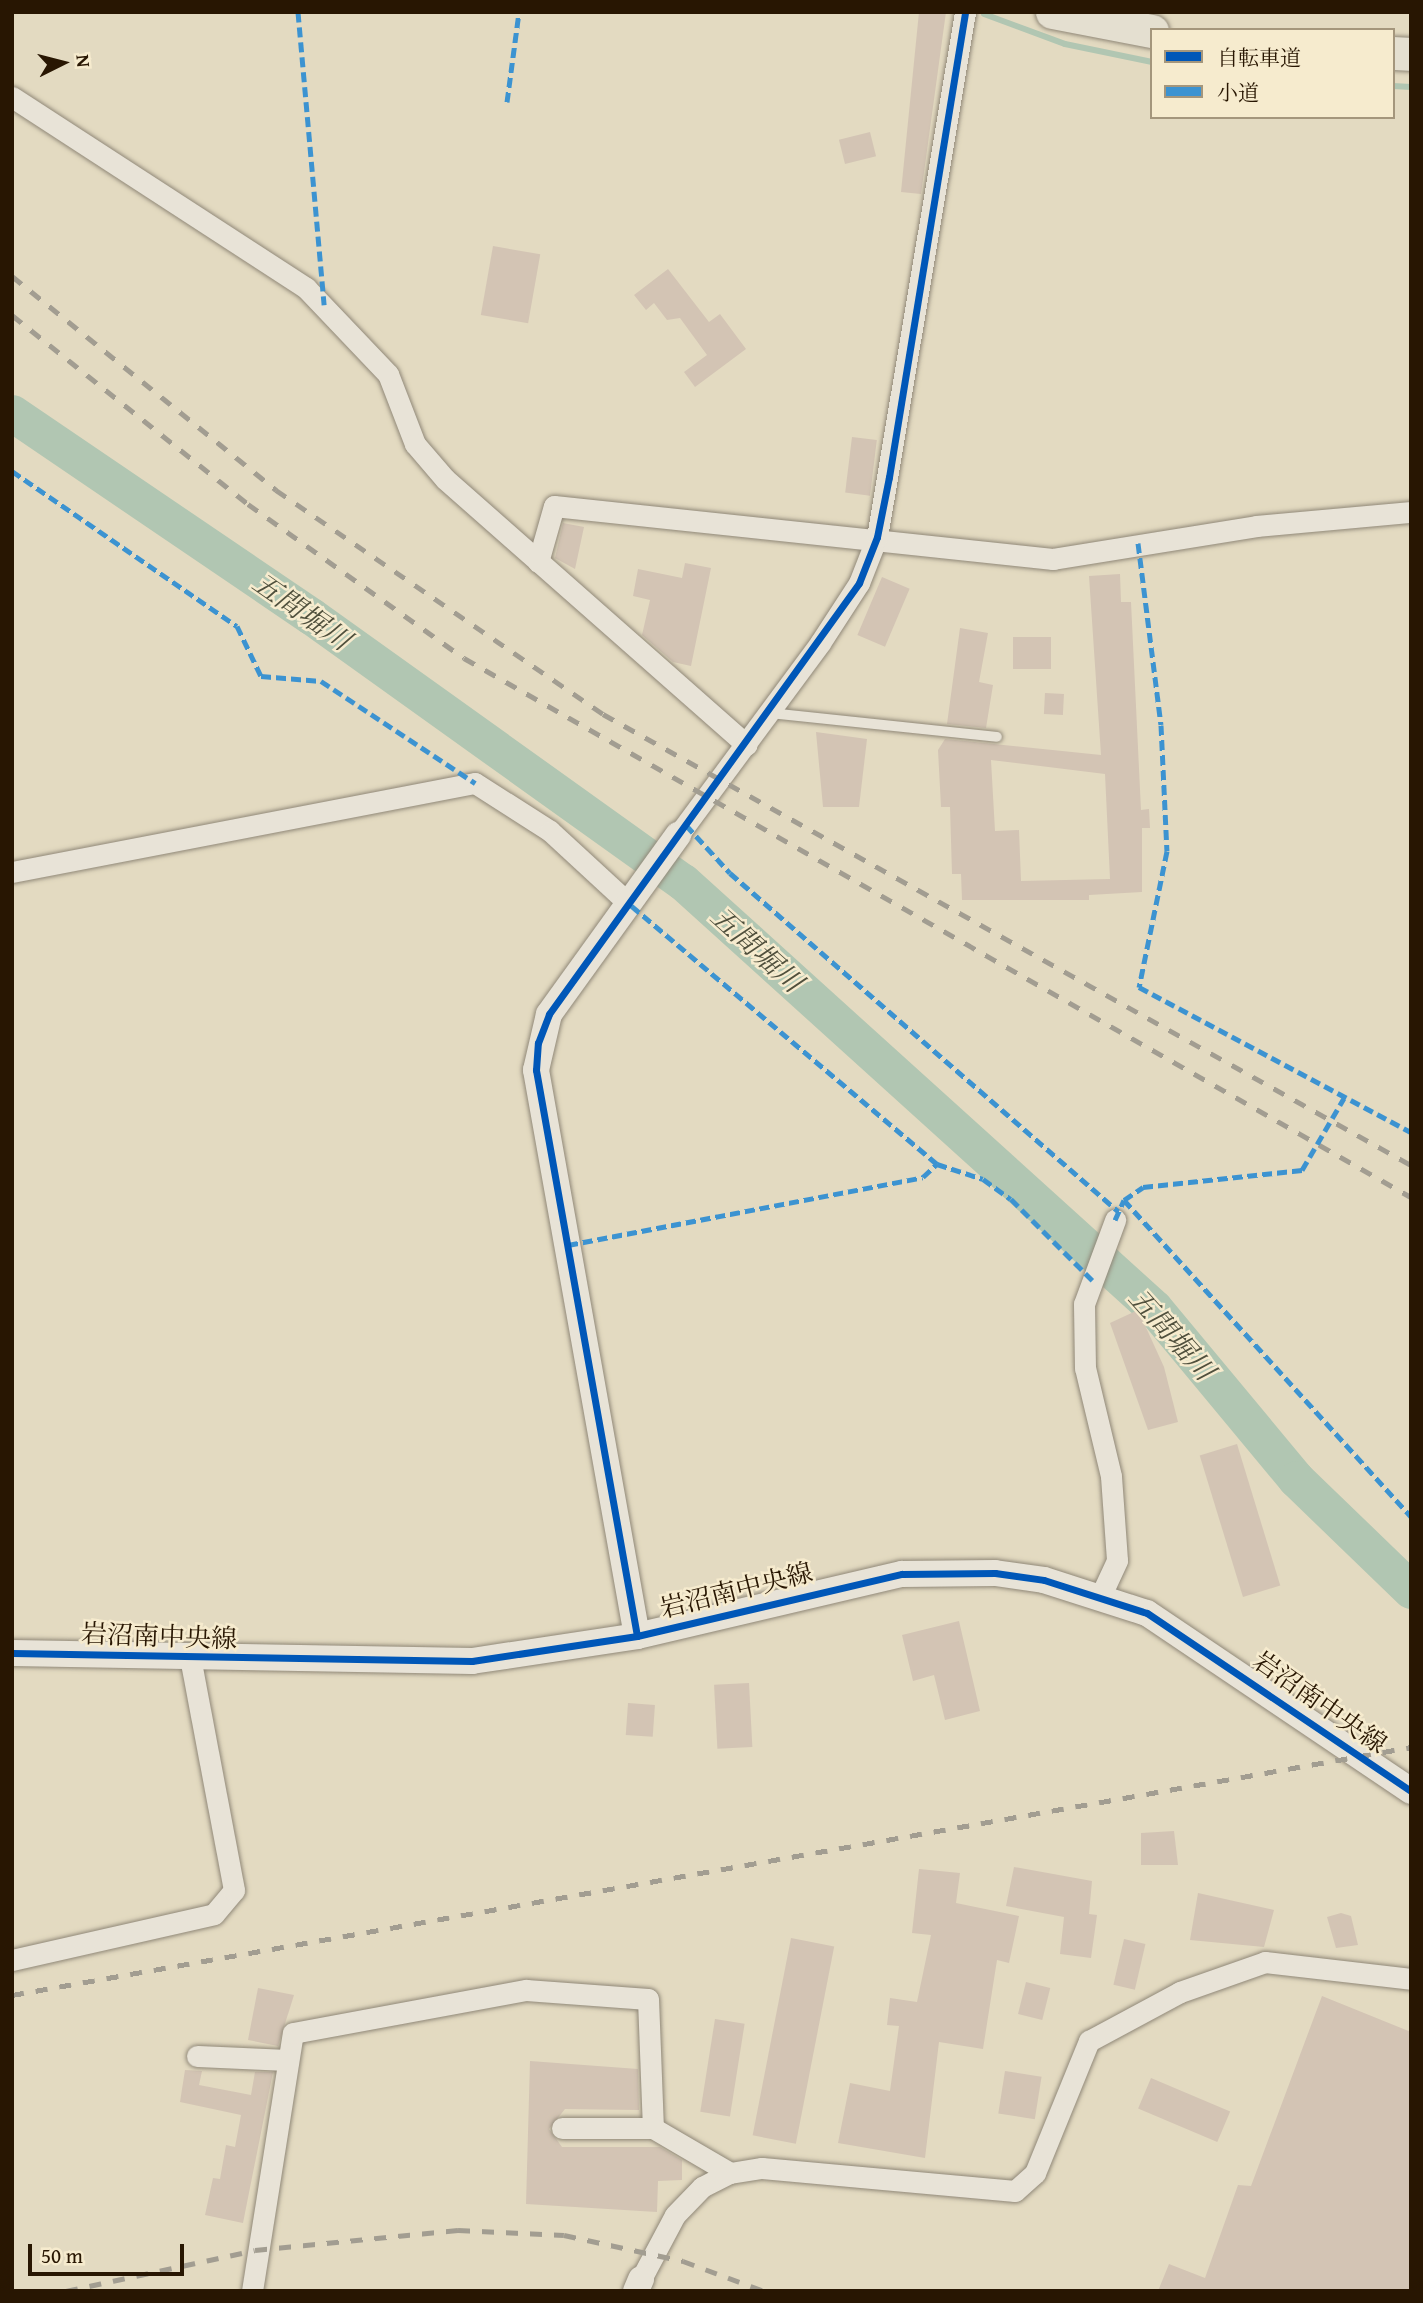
<!DOCTYPE html>
<meta charset="utf-8">
<style>
body{margin:0}
#map{position:relative;width:1423px;height:2303px;overflow:hidden;background:#e3dac1;font-family:"Gentium Book Plus","Noto Serif JP",serif}
div>[style]{position:absolute}
[style*='--x']{left:calc(var(--x)*1px);top:calc(var(--y)*1px);width:calc(var(--w)*1px);rotate:calc(var(--a)*1deg)}
.stream>*{height:6px;margin:-3px;padding:0 3px;transform-origin:3px;border-radius:3px;background:#b1c6b2}
.river>*{height:37px;margin:-18.5px;padding:0 18.5px;transform-origin:18.5px;border-radius:18.5px;background:#b1c6b2}
.building>*{inset:0;background:#d3c4b4;transform-origin:0 0}
.roads{filter:drop-shadow(0 0 2px #908878) drop-shadow(0 0 2px #908878)}
.service>*{height:10px;margin:-5px;padding:0 5px;transform-origin:5px;border-radius:5px;background:#e8e3d7}
.minor>*{height:21px;margin:-10.5px;padding:0 10.5px;transform-origin:10.5px;border-radius:10.5px;background:#e8e3d7}
.tertiary>*{height:26px;margin:-13px;padding:0 13px;transform-origin:13px;border-radius:13px;background:#e8e3d7}
.primary>*{height:33px;margin:-16.5px;padding:0 16.5px;transform-origin:16.5px;border-radius:16.5px;background:#e4dfd0}
.rail>*{height:5px;margin-top:-2.5px;transform-origin:0;background:repeating-linear-gradient(90deg,#a29d91 0 12px,transparent 0 24px)}
.quiet>*{height:5px;margin-top:-2.5px;transform-origin:0;background:repeating-linear-gradient(90deg,#3c93d1 0 10px,transparent 0 15px)}
.cycleway>*{height:7px;margin:-3.5px;padding:0 3.5px;transform-origin:3.5px;border-radius:3.5px;background:#0057b8}
span{translate:-50% -50%;white-space:nowrap;text-align:center;line-height:1.15;-webkit-text-stroke:5px #f6ebce;paint-order:stroke}
.street-label{font-size:26px;color:#281602}
.water-label{font-size:28px;color:#50503d;font-style:italic}
.frame{position:absolute;inset:0;border:14px solid #281602;pointer-events:none}
.legend{position:absolute;left:1150px;top:28px;width:245px;height:91px;box-sizing:border-box;background:#f6ebce;border:2px solid #a4967c;margin:0;padding:9px 12px;list-style:none;font-size:21px;color:#281602}
.legend li{display:flex;align-items:center;gap:14px;height:35px}
.legend b{width:35px;border:2px solid #a4967c}
.north{position:absolute;left:28px;top:28px;width:70px;height:70px;-webkit-text-stroke:5px #f6ebce;paint-order:stroke;rotate:84deg;font-size:19px;font-weight:700;line-height:28px;text-align:center;color:#281602}
.north::after{content:'';display:block;margin:auto;width:24px;height:32px;background:#281602;clip-path:polygon(50% 0,100% 100%,50% 72%,0 100%)}
.scale{position:absolute;left:28px;top:2244px;width:156px;height:32px;box-sizing:border-box;border:4px solid #281602;border-top:0;padding-left:9px;font-size:21px;line-height:24px;white-space:nowrap;color:#281602;-webkit-text-stroke:5px #f6ebce;paint-order:stroke}
</style>
<div id="map">
<div class="stream">
<i style="--x:984;--y:14;--w:86;--a:20.3"></i>
<i style="--x:1065;--y:44;--w:89;--a:11.7"></i>
<i style="--x:1393;--y:86;--w:18;--a:3"></i>
</div>
<div class="river">
<i style="--x:12;--y:413;--w:361;--a:34.2"></i>
<i style="--x:311;--y:616;--w:457;--a:35.6"></i>
<i style="--x:683;--y:882;--w:635;--a:42.13"></i>
<i style="--x:1154;--y:1308;--w:222;--a:50.3"></i>
<i style="--x:1296;--y:1479;--w:160;--a:44"></i>
</div>
<div class="building">
<i style="clip-path:polygon(919px 12px,946px 12px,921px 194px,901px 192px)"></i>
<i style="left:870px;top:132px;width:25px;height:32px;rotate:76deg"></i>
<i style="left:493px;top:246px;width:48px;height:70px;rotate:10deg"></i>
<i style="clip-path:polygon(668px 269px,709px 322px,720px 314px,746px 349px,695px 387px,684px 372px,707px 355px,680px 318px,667px 320px,654px 303px,646px 310px,634px 295px)"></i>
<i style="left:852px;top:437px;width:25px;height:56px;rotate:7deg"></i>
<i style="clip-path:polygon(563px 523px,584px 527px,575px 569px,555px 558px)"></i>
<i style="clip-path:polygon(685px 563px,711px 568px,691px 666px,673px 662px,642px 635px,650px 600px,633px 596px,638px 569px,682px 578px)"></i>
<i style="clip-path:polygon(evenodd,1120px 574px,1121px 602px,1131px 602px,1141px 810px,1149px 809px,1150px 828px,1142px 828px,1142px 892px,1089px 895px,1089px 900px,962px 900px,961px 874px,952px 874px,950px 807px,941px 807px,938px 750px,945px 739px,1101px 755px,1089px 576px,1120px 574px,991px 760px,1105px 774px,1110px 879px,1021px 881px,1019px 830px,995px 831px,991px 760px)"></i>
<i style="left:882px;top:577px;width:30px;height:63px;rotate:23deg"></i>
<i style="clip-path:polygon(960px 628px,988px 633px,979px 682px,993px 685px,986px 728px,947px 724px)"></i>
<i style="left:1051px;top:637px;width:32px;height:38px;rotate:90deg"></i>
<i style="left:1045px;top:693px;width:19px;height:21px;rotate:3deg"></i>
<i style="clip-path:polygon(816px 732px,867px 739px,859px 807px,823px 807px)"></i>
<i style="clip-path:polygon(1138px 1310px,1164px 1367px,1178px 1422px,1148px 1430px,1110px 1323px)"></i>
<i style="left:1237px;top:1444px;width:148px;height:39px;rotate:73deg"></i>
<i style="clip-path:polygon(959px 1621px,980px 1711px,945px 1720px,934px 1675px,913px 1681px,902px 1635px)"></i>
<i style="left:749px;top:1683px;width:64px;height:35px;rotate:87deg"></i>
<i style="left:628px;top:1703px;width:27px;height:32px;rotate:4deg"></i>
<i style="clip-path:polygon(1174px 1831px,1178px 1865px,1141px 1865px,1141px 1833px)"></i>
<i style="clip-path:polygon(1014px 1867px,1092px 1881px,1089px 1914px,1097px 1915px,1091px 1958px,1060px 1954px,1064px 1917px,1006px 1906px)"></i>
<i style="clip-path:polygon(919px 1869px,960px 1873px,956px 1903px,1019px 1916px,1009px 1963px,997px 1960px,983px 2049px,939px 2042px,925px 2158px,838px 2143px,850px 2083px,890px 2091px,899px 2026px,887px 2025px,890px 1998px,917px 2002px,931px 1935px,912px 1933px)"></i>
<i style="clip-path:polygon(1198px 1893px,1274px 1910px,1264px 1947px,1190px 1940px)"></i>
<i style="clip-path:polygon(1341px 1913px,1351px 1916px,1358px 1945px,1336px 1948px,1327px 1917px)"></i>
<i style="left:791px;top:1938px;width:44px;height:201px;rotate:11deg"></i>
<i style="left:1124px;top:1939px;width:22px;height:47px;rotate:13deg"></i>
<i style="left:1026px;top:1982px;width:25px;height:33px;rotate:14deg"></i>
<i style="clip-path:polygon(258px 1988px,294px 1995px,278px 2046px,248px 2040px)"></i>
<i style="clip-path:polygon(1322px 1996px,1411px 2032px,1411px 2291px,1158px 2291px,1169px 2264px,1205px 2278px,1238px 2185px,1251px 2186px)"></i>
<i style="left:715px;top:2019px;width:30px;height:94px;rotate:9deg"></i>
<i style="clip-path:polygon(530px 2061px,638px 2069px,639px 2110px,565px 2109px,549px 2129px,562px 2147px,660px 2147px,682px 2160px,682px 2180px,658px 2181px,657px 2212px,526px 2204px)"></i>
<i style="clip-path:polygon(185px 2070px,202px 2071px,199px 2085px,251px 2095px,255px 2072px,273px 2072px,243px 2223px,205px 2215px,213px 2178px,220px 2179px,226px 2145px,235px 2147px,241px 2115px,180px 2102px)"></i>
<i style="left:1005px;top:2071px;width:37px;height:43px;rotate:9deg"></i>
<i style="left:1151px;top:2078px;width:86px;height:33px;rotate:23deg"></i>
</div>
<div class="roads">
<div class="service">
<i style="--x:770;--y:713;--w:228;--a:6"></i>
</div>
<div class="minor">
<i style="--x:12;--y:97;--w:351;--a:33"></i>
<i style="--x:306;--y:288;--w:119;--a:46.4"></i>
<i style="--x:388;--y:374;--w:75;--a:68.9"></i>
<i style="--x:415;--y:444;--w:46;--a:49.4"></i>
<i style="--x:445;--y:479;--w:402;--a:41.4"></i>
<i style="--x:538;--y:562;--w:58;--a:-74.1"></i>
<i style="--x:554;--y:506;--w:502;--a:6.06"></i>
<i style="--x:1053;--y:559;--w:206;--a:-9.2"></i>
<i style="--x:1256;--y:526;--w:156;--a:-5.2"></i>
<i style="--x:678;--y:835;--w:239;--a:-53.5"></i>
<i style="--x:820;--y:643;--w:72;--a:-57"></i>
<i style="--x:859;--y:583;--w:49;--a:-68.6"></i>
<i style="--x:877;--y:537;--w:532;--a:-80.48"></i>
<i style="--x:12;--y:872;--w:471;--a:-10.9"></i>
<i style="--x:475;--y:783;--w:89;--a:32.6"></i>
<i style="--x:550;--y:831;--w:105;--a:42.7"></i>
<i style="--x:1101;--y:1595;--w:38;--a:-65"></i>
<i style="--x:1117;--y:1560;--w:84;--a:-94.1"></i>
<i style="--x:1111;--y:1476;--w:111;--a:-103.5"></i>
<i style="--x:1085;--y:1368;--w:64;--a:-90.9"></i>
<i style="--x:1084;--y:1304;--w:90;--a:-69.7"></i>
<i style="--x:12;--y:1960;--w:207;--a:-12.8"></i>
<i style="--x:214;--y:1914;--w:31;--a:-50"></i>
<i style="--x:234;--y:1890;--w:236;--a:-100.7"></i>
<i style="--x:197;--y:2056;--w:91;--a:2.5"></i>
<i style="--x:562;--y:2128;--w:91;--a:0"></i>
<i style="--x:641;--y:2279;--w:72;--a:-62"></i>
<i style="--x:675;--y:2215;--w:39;--a:-46"></i>
<i style="--x:702;--y:2187;--w:31;--a:-27"></i>
<i style="--x:730;--y:2173;--w:32;--a:-9"></i>
<i style="--x:762;--y:2168;--w:254;--a:5.2"></i>
<i style="--x:1015;--y:2191;--w:27;--a:-42"></i>
<i style="--x:1035;--y:2173;--w:143;--a:-67.8"></i>
<i style="--x:1089;--y:2041;--w:103;--a:-28.3"></i>
<i style="--x:1180;--y:1992;--w:90;--a:-19.4"></i>
<i style="--x:1265;--y:1962;--w:147;--a:6.6"></i>
<i style="--x:252;--y:2291;--w:261;--a:-81"></i>
<i style="--x:293;--y:2033;--w:237;--a:-10.5"></i>
<i style="--x:526;--y:1990;--w:122;--a:4.2"></i>
<i style="--x:648;--y:1999;--w:129;--a:87.8"></i>
<i style="--x:653;--y:2128;--w:89;--a:30.3"></i>
</div>
<div class="tertiary">
<i style="--x:637;--y:1636;--w:575;--a:-100.12"></i>
<i style="--x:536;--y:1070;--w:57;--a:-76.9"></i>
<i style="--x:549;--y:1014;--w:221;--a:-54.2"></i>
<i style="--x:12;--y:1653;--w:460;--a:1"></i>
<i style="--x:472;--y:1661;--w:167;--a:-8.6"></i>
<i style="--x:637;--y:1636;--w:272;--a:-13.2"></i>
<i style="--x:902;--y:1574;--w:93;--a:-0.6"></i>
<i style="--x:995;--y:1573;--w:49;--a:8.1"></i>
<i style="--x:1044;--y:1580;--w:108;--a:17.8"></i>
<i style="--x:1147;--y:1613;--w:318;--a:34"></i>
<i style="--x:636;--y:2291;--w:13;--a:-67"></i>
</div>
<div class="primary">
<i style="--x:1052;--y:12;--w:102;--a:10.8"></i>
<i style="--x:1393;--y:53;--w:18;--a:3"></i>
</div>
</div>
<div class="rail">
<i style="--x:12;--y:276;--w:340;--a:39"></i>
<i style="--x:276;--y:490;--w:396;--a:34.4"></i>
<i style="--x:603;--y:714;--w:925;--a:29.17"></i>
<i style="--x:12;--y:315;--w:302;--a:38.7"></i>
<i style="--x:248;--y:504;--w:265;--a:35.5"></i>
<i style="--x:464;--y:658;--w:1090;--a:29.65"></i>
<i style="--x:12;--y:1995;--w:1421;--a:-10.05"></i>
<i style="--x:66;--y:2291;--w:193;--a:-12.2"></i>
<i style="--x:255;--y:2250;--w:204;--a:-5.6"></i>
<i style="--x:458;--y:2230;--w:106;--a:2.7"></i>
<i style="--x:564;--y:2235;--w:122;--a:12.3"></i>
<i style="--x:683;--y:2261;--w:86;--a:20.3"></i>
</div>
<div class="quiet">
<i style="--x:298;--y:12;--w:294;--a:84.9"></i>
<i style="--x:507;--y:102;--w:91;--a:-82.4"></i>
<i style="--x:12;--y:471;--w:273;--a:34.6"></i>
<i style="--x:237;--y:626;--w:55;--a:64.4"></i>
<i style="--x:261;--y:676;--w:60;--a:4.8"></i>
<i style="--x:321;--y:681;--w:185;--a:33.5"></i>
<i style="--x:1138;--y:543;--w:183;--a:82.8"></i>
<i style="--x:1161;--y:725;--w:126;--a:87.3"></i>
<i style="--x:1167;--y:851;--w:139;--a:101.6"></i>
<i style="--x:1139;--y:987;--w:308;--a:28.1"></i>
<i style="--x:686;--y:825;--w:65;--a:47.5"></i>
<i style="--x:730;--y:873;--w:515;--a:41.06"></i>
<i style="--x:937;--y:1164;--w:48;--a:18.1"></i>
<i style="--x:983;--y:1179;--w:34;--a:36"></i>
<i style="--x:1011;--y:1199;--w:115;--a:45"></i>
<i style="--x:1124;--y:1200;--w:427;--a:47.8"></i>
<i style="--x:1115;--y:1220;--w:22;--a:-66"></i>
<i style="--x:1124;--y:1200;--w:23;--a:-34"></i>
<i style="--x:1143;--y:1187;--w:160;--a:-6.1"></i>
<i style="--x:1302;--y:1170;--w:83;--a:-59.7"></i>
<i style="--x:568;--y:1245;--w:361;--a:-10.8"></i>
<i style="--x:923;--y:1177;--w:19;--a:-43"></i>
<i style="--x:937;--y:1164;--w:406;--a:-139.8"></i>
</div>
<div class="cycleway">
<i style="--x:637;--y:1636;--w:575;--a:-100.12"></i>
<i style="--x:536;--y:1070;--w:27;--a:-86"></i>
<i style="--x:538;--y:1043;--w:31;--a:-69"></i>
<i style="--x:549;--y:1014;--w:531;--a:-54.27"></i>
<i style="--x:859;--y:583;--w:49;--a:-68.6"></i>
<i style="--x:877;--y:537;--w:61;--a:-78.7"></i>
<i style="--x:889;--y:477;--w:471;--a:-80.7"></i>
<i style="--x:12;--y:1653;--w:460;--a:1"></i>
<i style="--x:472;--y:1661;--w:167;--a:-8.6"></i>
<i style="--x:637;--y:1636;--w:272;--a:-13.2"></i>
<i style="--x:902;--y:1574;--w:93;--a:-0.6"></i>
<i style="--x:995;--y:1573;--w:49;--a:8.1"></i>
<i style="--x:1044;--y:1580;--w:108;--a:17.8"></i>
<i style="--x:1147;--y:1613;--w:318;--a:34"></i>
</div>
<div class="street-label">
<span style="left:736px;top:1590px;rotate:-14deg">岩沼南中央線</span>
<span style="left:159px;top:1636px;rotate:2deg">岩沼南中央線</span>
<span style="left:1320px;top:1702px;rotate:35deg">岩沼南中央線</span>
</div>
<div class="water-label">
<span style="left:302px;top:611px;rotate:35deg">五間堀川</span>
<span style="left:757px;top:949px;rotate:42deg">五間堀川</span>
<span style="left:1172px;top:1334px;rotate:48deg">五間堀川</span>
</div>
<div class="frame"></div>
<ul class="legend">
<li><b style="height:9px;background:#0057b8"></b>自転車道</li>
<li><b style="height:9px;background:#3c93d1"></b>小道</li>
</ul>
<div class="north">N</div>
<div class="scale">50 m</div>
</div>
